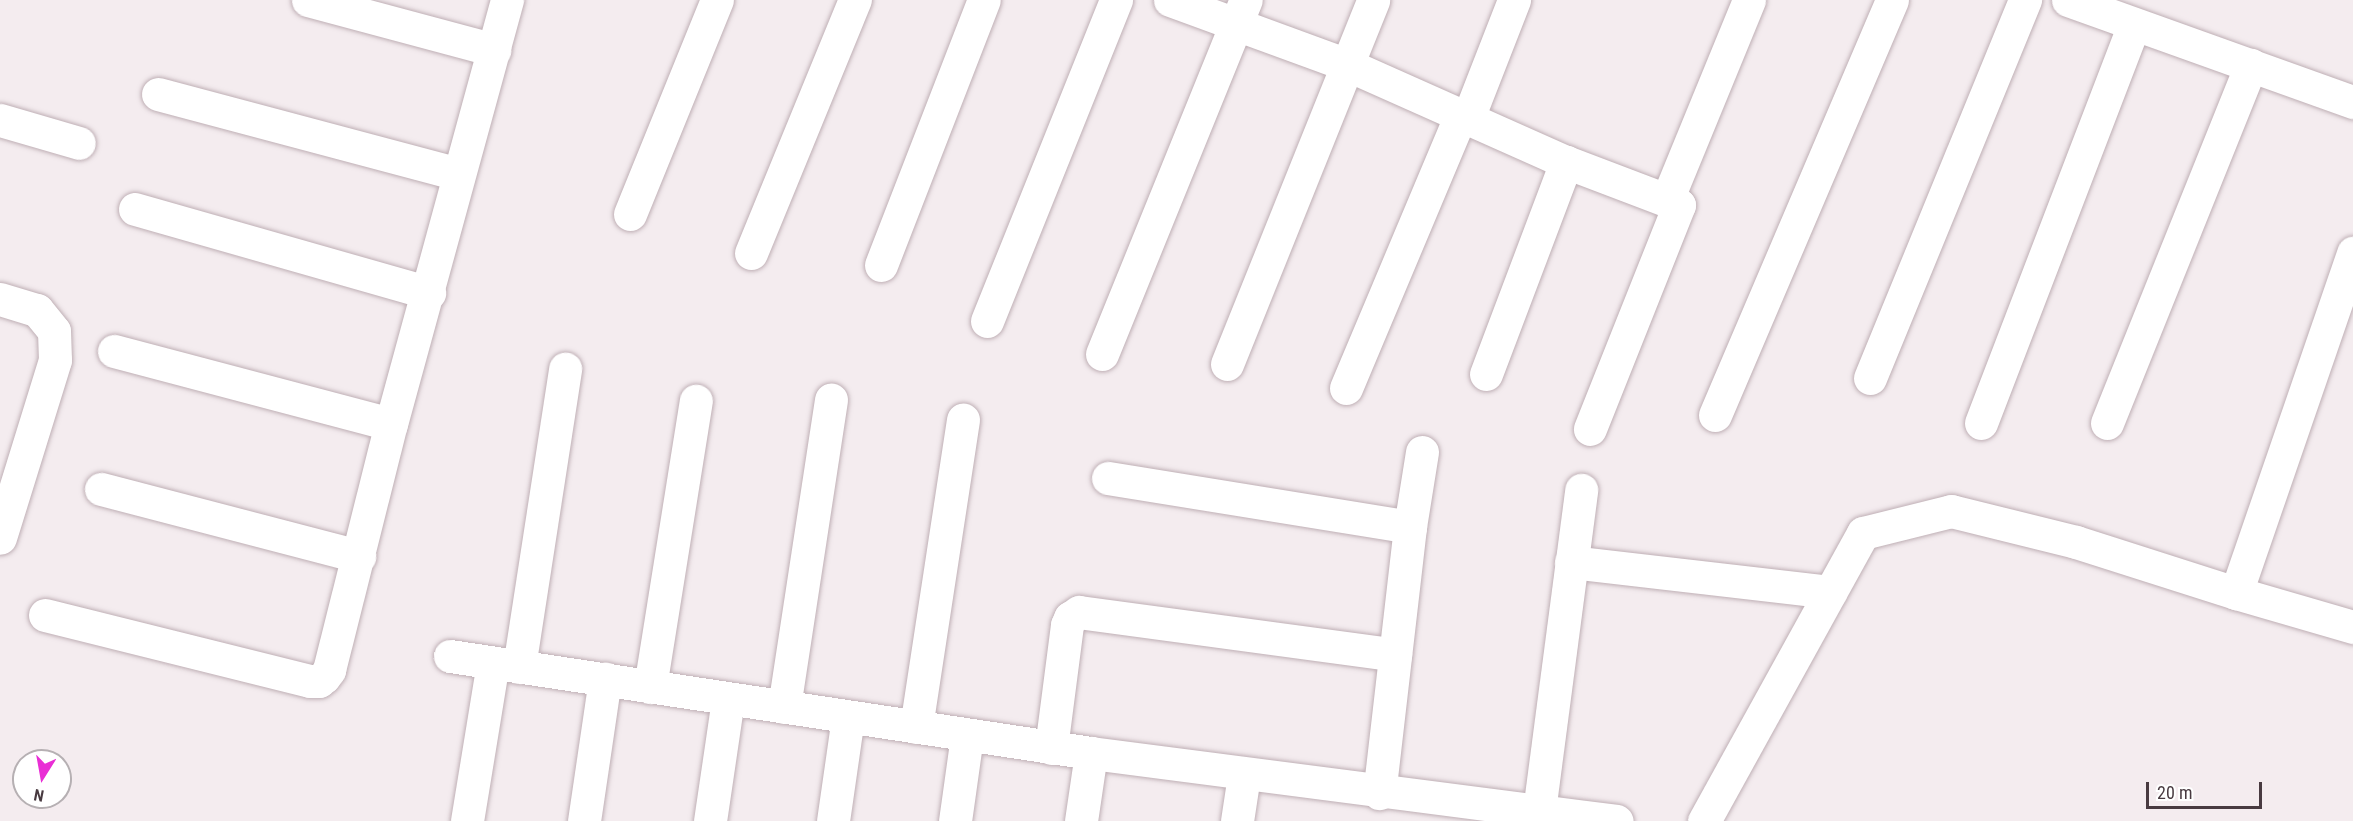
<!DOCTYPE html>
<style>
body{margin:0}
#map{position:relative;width:2353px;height:821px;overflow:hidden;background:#f4ecef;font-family:"Roboto Condensed",sans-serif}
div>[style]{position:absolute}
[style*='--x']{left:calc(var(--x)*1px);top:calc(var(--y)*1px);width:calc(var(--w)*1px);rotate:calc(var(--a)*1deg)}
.roads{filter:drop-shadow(0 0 2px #bfafb5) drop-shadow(0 0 2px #bfafb5)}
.minor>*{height:33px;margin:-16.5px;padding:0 16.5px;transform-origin:16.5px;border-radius:16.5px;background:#fff}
span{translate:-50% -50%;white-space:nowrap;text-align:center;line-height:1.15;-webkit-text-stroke:4.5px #fff;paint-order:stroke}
.north{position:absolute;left:12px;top:749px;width:60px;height:60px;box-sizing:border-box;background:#fff;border:2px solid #b6b0b3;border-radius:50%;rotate:191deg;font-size:16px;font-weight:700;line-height:24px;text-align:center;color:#483a40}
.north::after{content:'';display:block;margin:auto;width:21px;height:27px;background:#e92ed5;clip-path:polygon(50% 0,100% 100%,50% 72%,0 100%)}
.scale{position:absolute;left:2146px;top:782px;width:116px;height:27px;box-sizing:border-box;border:3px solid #483a40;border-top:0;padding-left:8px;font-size:18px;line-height:21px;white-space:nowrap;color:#483a40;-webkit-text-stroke:4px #fff;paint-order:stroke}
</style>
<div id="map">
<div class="roads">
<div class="minor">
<i style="--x:308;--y:0;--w:193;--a:15"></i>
<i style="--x:1170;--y:0;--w:189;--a:20.1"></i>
<i style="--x:1348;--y:65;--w:239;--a:24"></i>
<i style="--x:1566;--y:162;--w:121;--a:20.8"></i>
<i style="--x:1679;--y:205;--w:241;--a:111.7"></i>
<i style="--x:2068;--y:0;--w:303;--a:19.7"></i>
<i style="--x:158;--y:94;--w:310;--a:14.9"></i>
<i style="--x:1468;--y:118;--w:127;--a:-68.7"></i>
<i style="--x:0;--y:120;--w:82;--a:16.2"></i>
<i style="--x:1667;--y:200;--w:216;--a:-67.7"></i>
<i style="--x:135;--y:209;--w:306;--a:15.9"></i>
<i style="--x:630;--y:214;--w:231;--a:-67.9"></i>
<i style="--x:751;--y:253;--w:274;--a:-67.7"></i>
<i style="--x:881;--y:265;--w:284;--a:-68.8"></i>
<i style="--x:0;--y:299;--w:39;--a:17"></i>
<i style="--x:37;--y:310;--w:27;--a:51"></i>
<i style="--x:54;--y:331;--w:29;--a:88"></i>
<i style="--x:55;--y:360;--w:186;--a:107.2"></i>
<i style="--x:987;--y:321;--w:346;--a:-68.1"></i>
<i style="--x:114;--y:351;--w:286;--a:14.8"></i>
<i style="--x:1102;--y:354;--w:382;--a:-67.9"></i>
<i style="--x:1227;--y:364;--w:392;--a:-68.1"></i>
<i style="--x:1486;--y:374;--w:227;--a:-69.3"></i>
<i style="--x:1870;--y:378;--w:409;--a:-67.7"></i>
<i style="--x:1346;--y:388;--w:296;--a:-67.2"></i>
<i style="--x:1715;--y:415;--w:451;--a:-66.9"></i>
<i style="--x:1981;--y:423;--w:427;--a:-69"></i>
<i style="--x:2107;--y:423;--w:386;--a:-68.1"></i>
<i style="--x:1108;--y:478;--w:306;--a:9.2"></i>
<i style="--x:1410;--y:527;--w:268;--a:96.6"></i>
<i style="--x:101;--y:489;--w:267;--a:14.6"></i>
<i style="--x:1410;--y:527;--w:76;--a:-80.9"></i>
<i style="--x:1571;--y:562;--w:261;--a:6.6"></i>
<i style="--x:2236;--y:593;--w:122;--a:16.2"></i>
<i style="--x:45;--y:615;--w:273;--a:14"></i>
<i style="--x:310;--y:681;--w:9;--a:0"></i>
<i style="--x:319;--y:681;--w:6;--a:-39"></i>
<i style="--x:324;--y:677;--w:9;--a:-54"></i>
<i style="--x:329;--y:670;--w:254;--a:-75.9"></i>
<i style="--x:391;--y:424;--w:440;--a:-74.7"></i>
<i style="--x:450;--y:656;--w:648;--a:8.61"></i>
<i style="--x:1091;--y:753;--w:530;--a:7.37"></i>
<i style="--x:519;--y:667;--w:302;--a:-81.2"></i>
<i style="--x:650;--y:687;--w:290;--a:-80.9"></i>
<i style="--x:784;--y:707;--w:311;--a:-81.3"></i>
<i style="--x:916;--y:727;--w:311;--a:-81.3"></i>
<i style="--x:1051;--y:748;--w:124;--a:-82.6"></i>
<i style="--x:1067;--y:625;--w:8;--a:-67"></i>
<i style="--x:1070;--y:618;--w:11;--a:-34"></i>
<i style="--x:1079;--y:612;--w:319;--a:7.7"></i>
<i style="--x:1539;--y:811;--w:324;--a:-82.5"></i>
<i style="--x:467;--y:821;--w:160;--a:-80.7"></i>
<i style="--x:584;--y:821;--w:144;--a:-81.6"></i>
<i style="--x:710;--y:821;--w:123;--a:-81.6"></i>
<i style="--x:833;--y:821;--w:105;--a:-81.8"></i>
<i style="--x:955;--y:821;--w:86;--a:-82"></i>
<i style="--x:1081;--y:821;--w:69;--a:-81.6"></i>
<i style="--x:1237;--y:821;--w:47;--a:-81.3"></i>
<i style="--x:1704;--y:821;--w:329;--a:-61.1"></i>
<i style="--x:1863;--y:533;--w:91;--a:-14"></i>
<i style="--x:1951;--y:511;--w:129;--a:13.9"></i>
<i style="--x:2076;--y:542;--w:168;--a:17.7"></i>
<i style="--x:2236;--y:593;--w:360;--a:-71"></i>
</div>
</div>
<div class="north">N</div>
<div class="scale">20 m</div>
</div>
